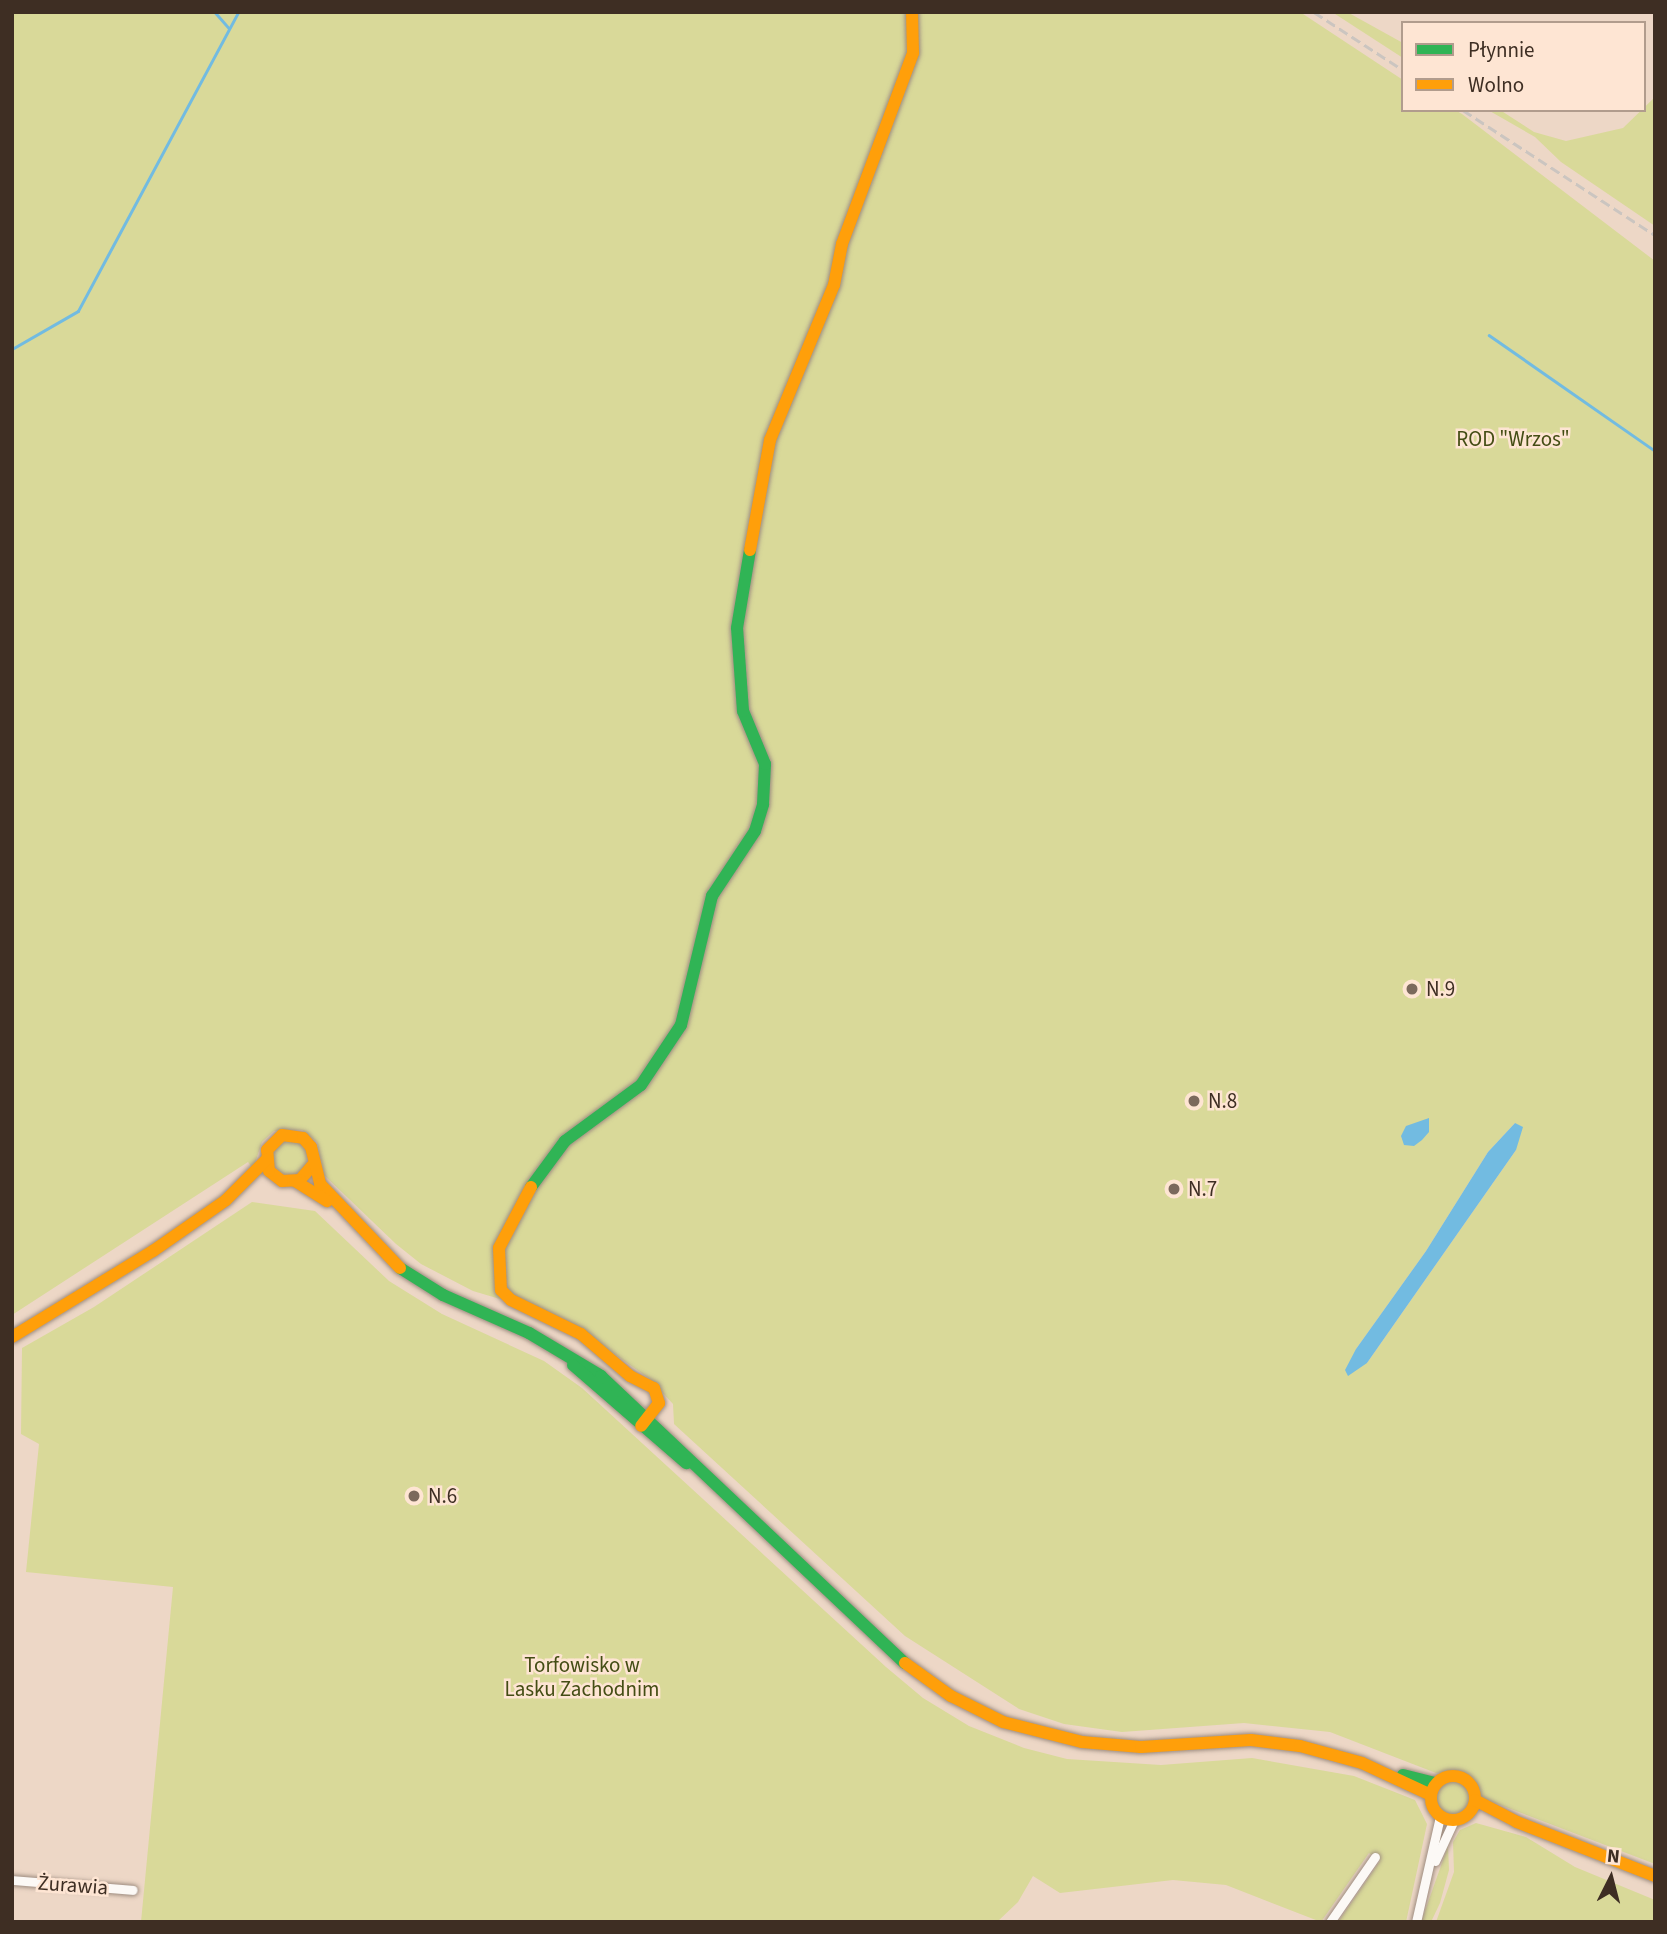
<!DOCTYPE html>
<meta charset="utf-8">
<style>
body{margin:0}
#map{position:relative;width:1667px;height:1934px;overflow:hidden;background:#edd7c6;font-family:"Source Sans 3",sans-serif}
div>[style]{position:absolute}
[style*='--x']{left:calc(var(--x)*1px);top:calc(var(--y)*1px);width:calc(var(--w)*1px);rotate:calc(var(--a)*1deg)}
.green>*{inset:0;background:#d9d999}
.round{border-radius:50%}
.water>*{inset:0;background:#72bbe1}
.stream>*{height:2.5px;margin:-1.25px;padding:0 1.25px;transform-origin:1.25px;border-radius:1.25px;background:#72bbe1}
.roads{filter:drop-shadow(0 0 2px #9e8d81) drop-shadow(0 0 2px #9e8d81)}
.street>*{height:9px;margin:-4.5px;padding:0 4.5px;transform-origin:4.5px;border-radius:4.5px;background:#fcf9f6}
.fast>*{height:12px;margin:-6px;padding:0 6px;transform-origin:6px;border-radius:6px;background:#30b455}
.slow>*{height:12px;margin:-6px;padding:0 6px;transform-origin:6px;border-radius:6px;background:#ff9f0a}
.slow>.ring{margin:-6px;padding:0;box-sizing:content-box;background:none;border:12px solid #ff9f0a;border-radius:50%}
.rail>*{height:2.5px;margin-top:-1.25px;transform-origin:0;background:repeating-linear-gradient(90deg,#cbc5c0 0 10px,transparent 0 15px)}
.dots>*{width:19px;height:19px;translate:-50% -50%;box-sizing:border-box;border:4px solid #fee5d3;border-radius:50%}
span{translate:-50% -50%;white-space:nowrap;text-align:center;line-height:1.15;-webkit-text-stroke:5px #fee5d3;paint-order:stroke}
.park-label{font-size:21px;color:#444d14}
.poi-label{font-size:21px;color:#3e2e23}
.left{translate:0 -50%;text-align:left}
.street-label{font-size:21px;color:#3e2e23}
.frame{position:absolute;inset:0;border:14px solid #3e2e23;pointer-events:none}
.legend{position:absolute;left:1401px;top:21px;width:245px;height:91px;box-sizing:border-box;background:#fee5d3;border:2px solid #b19c8d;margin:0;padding:9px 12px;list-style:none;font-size:21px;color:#3e2e23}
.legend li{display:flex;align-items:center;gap:14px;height:35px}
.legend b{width:35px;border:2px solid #b19c8d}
.north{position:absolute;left:1576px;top:1843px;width:70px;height:70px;-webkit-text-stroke:5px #fee5d3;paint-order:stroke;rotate:6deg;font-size:19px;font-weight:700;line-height:28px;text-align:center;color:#3e2e23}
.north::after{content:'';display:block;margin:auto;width:24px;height:32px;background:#3e2e23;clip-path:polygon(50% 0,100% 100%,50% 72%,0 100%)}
</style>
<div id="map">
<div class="green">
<i style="clip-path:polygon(evenodd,12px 12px,1300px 12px,1403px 80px,1403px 110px,1455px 110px,1462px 114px,1655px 261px,1655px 1864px,1482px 1798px,1472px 1778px,1461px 1771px,1436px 1773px,1330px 1732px,1244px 1723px,1122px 1732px,1064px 1724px,1019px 1709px,905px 1636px,674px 1424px,673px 1404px,650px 1379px,563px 1318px,473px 1291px,421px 1264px,396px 1244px,324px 1175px,317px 1142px,302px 1130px,274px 1131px,262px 1142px,253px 1169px,248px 1162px,12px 1315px,12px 12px,1515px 1123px,1516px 1150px,1367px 1363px,1356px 1349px,1426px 1251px,1488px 1152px,1515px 1123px)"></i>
<i style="clip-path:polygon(1332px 12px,1347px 12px,1403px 43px,1403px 58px)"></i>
<i style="clip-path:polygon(1655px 97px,1655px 226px,1561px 162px,1535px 137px,1488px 110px,1500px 110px,1534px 132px,1566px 141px,1623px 128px)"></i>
<i class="round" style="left:273px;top:1141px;width:34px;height:34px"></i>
<i style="clip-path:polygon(252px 1202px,315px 1211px,389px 1281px,442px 1314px,544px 1361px,582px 1388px,886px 1667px,923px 1698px,969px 1726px,1024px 1748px,1067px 1759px,1161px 1765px,1252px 1758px,1354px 1776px,1415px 1800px,1427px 1824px,1406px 1922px,1338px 1922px,1380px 1861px,1369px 1853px,1321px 1922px,1226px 1885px,1173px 1880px,1060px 1893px,1033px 1876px,1018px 1902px,997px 1922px,141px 1922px,173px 1587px,26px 1572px,39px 1444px,21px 1434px,22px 1348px,94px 1307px)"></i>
<i class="round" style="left:1437px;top:1782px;width:32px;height:32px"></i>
<i style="clip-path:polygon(1476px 1823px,1526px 1837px,1575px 1867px,1655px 1900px,1655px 1922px,1436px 1922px,1454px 1872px,1453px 1842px,1460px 1830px)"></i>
<i style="clip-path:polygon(1448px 1846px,1449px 1870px,1440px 1903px,1431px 1922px,1421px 1922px)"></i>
</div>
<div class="water">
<i style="clip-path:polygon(1429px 1118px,1429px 1132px,1422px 1140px,1414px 1146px,1404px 1145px,1401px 1136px,1406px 1126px)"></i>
<i style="clip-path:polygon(1515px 1123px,1523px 1127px,1516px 1150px,1367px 1363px,1348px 1376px,1345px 1370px,1356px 1349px,1426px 1251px,1488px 1152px)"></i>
</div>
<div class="stream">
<i style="--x:215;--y:12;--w:21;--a:49"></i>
<i style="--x:1489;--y:335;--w:203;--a:34.9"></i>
<i style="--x:12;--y:349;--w:76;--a:-29.9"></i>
<i style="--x:78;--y:311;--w:339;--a:-61.8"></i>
</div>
<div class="roads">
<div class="street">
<i style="--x:1435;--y:1861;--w:45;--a:-65.1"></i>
<i style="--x:12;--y:1880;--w:121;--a:4.7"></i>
<i style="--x:1330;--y:1922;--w:79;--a:-55.3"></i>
<i style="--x:1416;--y:1922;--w:109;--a:-77.2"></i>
</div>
<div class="fast">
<i style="--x:531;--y:1187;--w:57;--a:-53.5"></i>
<i style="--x:565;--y:1141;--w:94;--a:-36.4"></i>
<i style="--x:641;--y:1085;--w:72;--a:-56.3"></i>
<i style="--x:681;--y:1025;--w:133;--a:-76.5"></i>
<i style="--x:712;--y:896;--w:78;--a:-56.5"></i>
<i style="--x:755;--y:831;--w:28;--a:-73"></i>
<i style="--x:763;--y:804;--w:40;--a:-87.1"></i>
<i style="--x:765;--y:764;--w:57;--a:-112.5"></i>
<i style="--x:743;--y:711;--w:83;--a:-94.1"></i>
<i style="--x:737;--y:628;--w:79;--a:-80.5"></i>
<i style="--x:400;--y:1268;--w:51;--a:32.1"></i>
<i style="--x:443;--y:1295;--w:94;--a:23.8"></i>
<i style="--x:529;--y:1333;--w:84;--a:30.8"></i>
<i style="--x:601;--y:1376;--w:418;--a:43.4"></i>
<i style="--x:573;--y:1365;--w:150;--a:40.9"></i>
<i style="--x:1403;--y:1775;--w:34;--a:14"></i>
</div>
<div class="slow">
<i style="--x:750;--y:550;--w:112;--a:-79.7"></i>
<i style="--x:770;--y:440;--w:168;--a:-67.6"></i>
<i style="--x:834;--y:285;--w:42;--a:-79"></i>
<i style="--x:842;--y:244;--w:204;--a:-69.6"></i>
<i style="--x:913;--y:53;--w:41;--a:-91.4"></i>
<i style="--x:312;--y:1166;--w:18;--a:131"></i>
<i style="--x:300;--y:1180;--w:18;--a:177"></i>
<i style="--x:282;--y:1181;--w:16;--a:-142"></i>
<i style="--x:269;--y:1171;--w:21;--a:-95"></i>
<i style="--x:267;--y:1150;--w:21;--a:-45"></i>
<i style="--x:282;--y:1135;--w:21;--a:8"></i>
<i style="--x:303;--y:1138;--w:12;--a:48"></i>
<i style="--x:311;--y:1147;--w:38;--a:76"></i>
<i style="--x:320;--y:1184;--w:116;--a:46.4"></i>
<i style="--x:295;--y:1181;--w:38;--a:32"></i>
<i style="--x:531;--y:1187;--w:69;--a:117.7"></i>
<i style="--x:499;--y:1248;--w:42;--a:87.3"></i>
<i style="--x:501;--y:1290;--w:14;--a:45"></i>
<i style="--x:511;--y:1300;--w:78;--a:25.9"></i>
<i style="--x:581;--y:1334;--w:65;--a:40.6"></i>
<i style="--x:630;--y:1376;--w:27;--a:27"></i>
<i style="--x:654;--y:1388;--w:16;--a:72"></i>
<i style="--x:659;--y:1403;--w:29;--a:128"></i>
<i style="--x:12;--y:1337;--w:165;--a:-31.4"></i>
<i style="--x:153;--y:1251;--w:89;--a:-34.9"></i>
<i style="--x:226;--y:1200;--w:57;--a:-45"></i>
<i style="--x:905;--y:1663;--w:57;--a:35.7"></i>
<i style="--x:951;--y:1696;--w:58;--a:26.6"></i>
<i style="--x:1003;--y:1722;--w:81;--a:14.2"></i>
<i style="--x:1082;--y:1742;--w:59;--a:4.8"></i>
<i style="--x:1141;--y:1747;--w:110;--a:-3.6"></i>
<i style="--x:1251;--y:1740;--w:49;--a:7"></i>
<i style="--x:1300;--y:1746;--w:64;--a:15.3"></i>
<i style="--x:1362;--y:1763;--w:76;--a:24.9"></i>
<i class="ring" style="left:1431px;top:1776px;width:32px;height:32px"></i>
<i style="--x:1475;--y:1800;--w:47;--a:27.6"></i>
<i style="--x:1517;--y:1822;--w:148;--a:21.4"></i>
</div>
</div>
<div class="rail">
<i style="--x:1314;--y:12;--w:106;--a:33.1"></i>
<i style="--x:1463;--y:110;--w:229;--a:33.1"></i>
</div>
<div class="dots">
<i style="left:1412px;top:989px;background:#7b695c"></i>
<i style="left:1194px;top:1101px;background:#7b695c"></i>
<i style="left:1174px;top:1189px;background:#7b695c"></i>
<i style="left:414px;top:1496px;background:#7b695c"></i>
</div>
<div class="park-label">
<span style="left:1513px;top:439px">ROD "Wrzos"</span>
<span style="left:582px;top:1677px">Torfowisko w<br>Lasku Zachodnim</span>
</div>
<div class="poi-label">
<span class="left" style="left:1426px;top:989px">N.9</span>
<span class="left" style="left:1208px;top:1101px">N.8</span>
<span class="left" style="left:1188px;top:1189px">N.7</span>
<span class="left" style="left:428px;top:1496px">N.6</span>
</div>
<div class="street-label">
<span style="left:73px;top:1885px;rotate:4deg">Żurawia</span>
</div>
<div class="frame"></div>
<ul class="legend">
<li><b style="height:9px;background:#30b455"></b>Płynnie</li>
<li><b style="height:9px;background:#ff9f0a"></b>Wolno</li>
</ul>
<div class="north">N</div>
</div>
